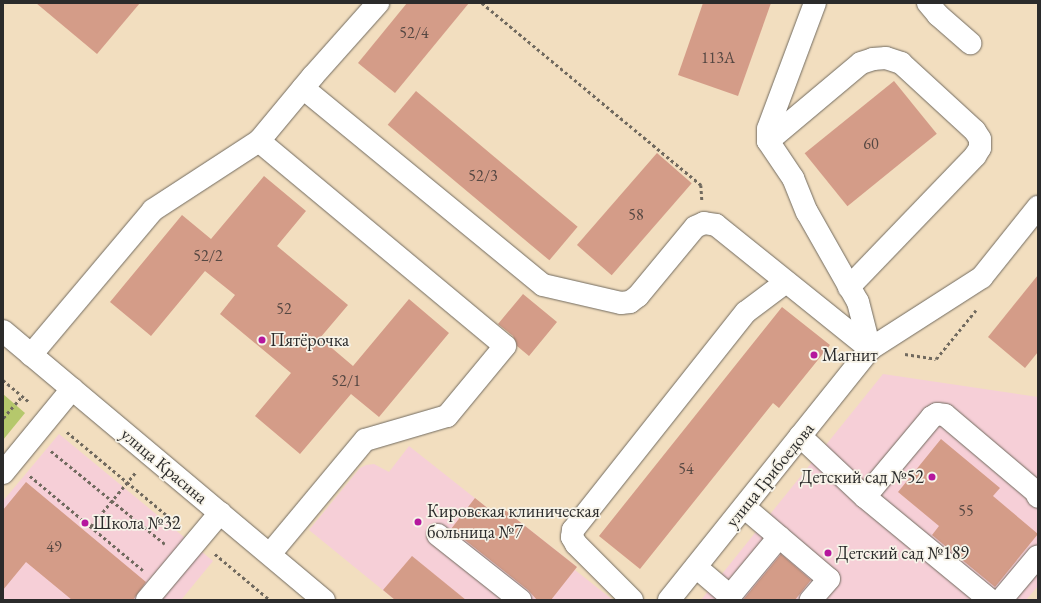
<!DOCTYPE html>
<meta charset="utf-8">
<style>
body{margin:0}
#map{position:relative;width:1041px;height:603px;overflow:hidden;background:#f2debf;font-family:"EB Garamond",serif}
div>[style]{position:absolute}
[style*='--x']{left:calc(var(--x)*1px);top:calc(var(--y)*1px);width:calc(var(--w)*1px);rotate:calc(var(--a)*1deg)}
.built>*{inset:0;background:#f6cfd7}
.green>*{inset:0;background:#b5c86c}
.building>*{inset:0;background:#d49c88;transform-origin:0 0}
.path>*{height:2.5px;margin-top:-1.25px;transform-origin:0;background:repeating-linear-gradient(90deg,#716a5f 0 3px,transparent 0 6px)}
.roads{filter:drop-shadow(0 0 1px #716a5f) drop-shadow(0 0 1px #716a5f)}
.minor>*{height:22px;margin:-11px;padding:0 11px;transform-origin:11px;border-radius:11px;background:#fff}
.dots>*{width:11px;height:11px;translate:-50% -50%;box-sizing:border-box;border:2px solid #f7f3e8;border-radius:50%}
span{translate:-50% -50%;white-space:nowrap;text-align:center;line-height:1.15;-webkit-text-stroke:3.5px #f7f3e8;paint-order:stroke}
.number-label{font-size:16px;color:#554742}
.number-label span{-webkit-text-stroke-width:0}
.poi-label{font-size:18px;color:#2b2b2b}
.left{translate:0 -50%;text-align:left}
.right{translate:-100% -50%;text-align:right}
.street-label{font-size:18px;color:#2b2b2b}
.frame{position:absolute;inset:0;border:4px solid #2b2b2b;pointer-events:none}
</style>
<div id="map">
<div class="built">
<i style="clip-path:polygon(883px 374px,1038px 397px,1038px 586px,1026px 600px,701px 600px)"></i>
<i style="clip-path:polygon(59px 434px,213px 561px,181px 600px,3px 600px,3px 501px)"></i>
<i style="clip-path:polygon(409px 446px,495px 514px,501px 507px,577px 567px,575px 570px,613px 600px,395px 600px,309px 530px,360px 468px,366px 465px,374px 464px,389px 472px)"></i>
</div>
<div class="green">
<i style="clip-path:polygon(3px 394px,25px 413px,3px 440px)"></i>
</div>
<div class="building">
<i style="clip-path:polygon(36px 3px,140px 3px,97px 54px)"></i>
<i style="clip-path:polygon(407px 3px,469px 3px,395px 93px,358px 63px)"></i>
<i style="clip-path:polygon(703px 3px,771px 3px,738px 96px,678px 75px)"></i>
<i style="left:894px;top:81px;width:68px;height:115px;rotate:51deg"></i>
<i style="left:416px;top:91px;width:211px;height:44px;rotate:40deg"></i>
<i style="left:657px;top:153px;width:46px;height:122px;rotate:41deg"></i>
<i style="clip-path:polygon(264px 176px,306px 211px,277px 246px,348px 305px,320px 338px,353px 366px,409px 299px,449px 333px,379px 417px,351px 394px,300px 454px,255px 416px,291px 373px,220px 314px,235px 295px,205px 271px,151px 336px,110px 302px,182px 215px,211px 239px)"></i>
<i style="clip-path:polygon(1038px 275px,1038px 352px,1025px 368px,988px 337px)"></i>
<i style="clip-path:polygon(523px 294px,557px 322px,529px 356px,517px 346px,513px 336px,498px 324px)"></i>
<i style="clip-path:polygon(782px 307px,830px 345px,779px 408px,773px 403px,640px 569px,599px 536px)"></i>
<i style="clip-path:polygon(941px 439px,1000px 488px,993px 496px,1038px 534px,995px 587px,932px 535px,939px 526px,898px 492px)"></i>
<i style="clip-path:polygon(26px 482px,146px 582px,133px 600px,72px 600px,26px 562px,3px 590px,3px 510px)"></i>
<i style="clip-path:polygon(475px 498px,495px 514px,501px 507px,577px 567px,551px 600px,537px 600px,528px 590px,451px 529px)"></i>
<i style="clip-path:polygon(781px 554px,811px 580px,795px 600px,743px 600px)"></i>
<i style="clip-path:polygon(412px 556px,466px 600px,395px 600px,383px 590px)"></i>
</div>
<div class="path">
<i style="--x:482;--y:3;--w:285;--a:39.7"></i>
<i style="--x:701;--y:185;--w:15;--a:86"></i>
<i style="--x:905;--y:354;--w:31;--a:9"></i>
<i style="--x:936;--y:359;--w:63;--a:-50.8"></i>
<i style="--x:3;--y:380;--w:35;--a:40"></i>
<i style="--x:3;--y:418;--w:29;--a:-49"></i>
<i style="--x:67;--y:432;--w:147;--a:39.8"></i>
<i style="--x:51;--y:451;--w:147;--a:39.2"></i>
<i style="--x:30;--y:476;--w:147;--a:39.8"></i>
<i style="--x:91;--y:526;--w:69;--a:-50.3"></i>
<i style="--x:215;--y:554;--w:72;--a:39.9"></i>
</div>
<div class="roads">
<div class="minor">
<i style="--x:815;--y:3;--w:134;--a:110.5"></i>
<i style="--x:768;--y:129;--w:12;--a:90"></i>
<i style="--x:768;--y:141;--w:45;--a:56"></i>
<i style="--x:793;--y:178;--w:37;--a:68"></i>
<i style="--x:807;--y:212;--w:103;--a:60.5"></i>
<i style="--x:858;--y:302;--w:49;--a:75.7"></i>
<i style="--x:928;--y:3;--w:16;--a:50"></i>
<i style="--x:938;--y:15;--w:43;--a:41.2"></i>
<i style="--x:303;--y:88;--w:310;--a:39.4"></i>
<i style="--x:543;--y:285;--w:80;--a:13"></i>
<i style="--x:621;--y:303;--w:9;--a:-6"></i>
<i style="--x:630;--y:302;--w:10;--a:-37"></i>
<i style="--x:638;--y:296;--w:89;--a:-50.4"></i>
<i style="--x:695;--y:227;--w:10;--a:-24"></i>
<i style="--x:704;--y:223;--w:12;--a:9"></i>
<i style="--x:716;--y:225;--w:198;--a:38.8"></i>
<i style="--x:259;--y:141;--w:85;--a:-50.3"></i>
<i style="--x:313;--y:76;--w:98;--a:-48.3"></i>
<i style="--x:768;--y:141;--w:121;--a:-40"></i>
<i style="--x:861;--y:63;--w:13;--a:-18"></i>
<i style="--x:873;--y:59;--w:13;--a:-4"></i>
<i style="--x:886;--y:58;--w:16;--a:18"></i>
<i style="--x:901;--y:63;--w:100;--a:42.6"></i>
<i style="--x:975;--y:131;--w:9;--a:58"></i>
<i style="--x:980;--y:139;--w:9;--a:90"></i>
<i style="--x:980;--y:148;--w:9;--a:122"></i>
<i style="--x:975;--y:156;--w:182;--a:133.9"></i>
<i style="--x:3;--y:331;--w:419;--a:40"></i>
<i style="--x:31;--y:355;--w:189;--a:-49.9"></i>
<i style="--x:153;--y:210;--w:126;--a:-33.1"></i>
<i style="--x:259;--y:141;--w:320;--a:39.8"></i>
<i style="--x:505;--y:346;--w:91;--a:129.6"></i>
<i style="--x:447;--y:416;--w:85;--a:163.7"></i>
<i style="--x:365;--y:440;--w:148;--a:129.8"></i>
<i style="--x:800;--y:436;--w:89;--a:43.2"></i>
<i style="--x:865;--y:497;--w:162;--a:39.5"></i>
<i style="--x:3;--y:473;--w:109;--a:-50.6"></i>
<i style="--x:865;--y:497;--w:104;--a:-50.1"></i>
<i style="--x:932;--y:417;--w:6;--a:-31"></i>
<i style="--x:937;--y:414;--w:8;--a:7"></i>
<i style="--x:945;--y:415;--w:119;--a:40.2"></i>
<i style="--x:1036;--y:492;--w:5;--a:68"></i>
<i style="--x:744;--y:507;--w:111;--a:40.3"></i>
<i style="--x:829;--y:579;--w:28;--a:131"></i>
<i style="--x:438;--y:535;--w:105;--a:38.4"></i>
<i style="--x:696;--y:567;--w:45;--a:40.5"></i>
<i style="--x:730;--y:596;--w:77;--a:-50.3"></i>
<i style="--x:147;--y:600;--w:114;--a:-50"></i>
<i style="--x:632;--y:600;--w:79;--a:-135"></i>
<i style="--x:576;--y:544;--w:8;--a:-120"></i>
<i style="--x:572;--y:537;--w:7;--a:-82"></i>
<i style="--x:573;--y:530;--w:278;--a:-51.6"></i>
<i style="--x:746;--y:312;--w:50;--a:-36.9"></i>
<i style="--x:669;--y:600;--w:322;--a:-51.3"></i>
<i style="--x:870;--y:349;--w:133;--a:-32.7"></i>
<i style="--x:982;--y:277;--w:90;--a:-51.3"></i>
<i style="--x:1001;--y:600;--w:57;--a:-49.9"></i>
</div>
</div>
<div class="dots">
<i style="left:262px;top:340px;background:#b5179e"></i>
<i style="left:814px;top:355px;background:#b5179e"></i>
<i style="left:932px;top:477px;background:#b5179e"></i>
<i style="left:418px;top:522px;background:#b5179e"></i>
<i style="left:85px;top:523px;background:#b5179e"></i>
<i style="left:828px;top:553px;background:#b5179e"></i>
</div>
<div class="number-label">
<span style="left:414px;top:33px">52/4</span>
<span style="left:718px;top:58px">113А</span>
<span style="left:871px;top:144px">60</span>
<span style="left:483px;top:176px">52/3</span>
<span style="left:636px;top:215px">58</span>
<span style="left:208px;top:256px">52/2</span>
<span style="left:284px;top:309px">52</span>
<span style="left:346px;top:381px">52/1</span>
<span style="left:686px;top:469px">54</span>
<span style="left:966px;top:511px">55</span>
<span style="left:54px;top:547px">49</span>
</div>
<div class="poi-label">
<span class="left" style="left:270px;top:340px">Пятёрочка</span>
<span class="left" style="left:822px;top:355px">Магнит</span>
<span class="right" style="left:924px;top:477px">Детский сад №52</span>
<span class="left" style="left:427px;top:522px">Кировская клиническая<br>больница №7</span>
<span class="left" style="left:93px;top:523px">Школа №32</span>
<span class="left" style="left:836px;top:553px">Детский сад №189</span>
</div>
<div class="street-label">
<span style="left:164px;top:466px;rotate:40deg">улица Красина</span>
<span style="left:770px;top:475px;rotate:-51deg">улица Грибоедова</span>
</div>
<div class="frame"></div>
</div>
